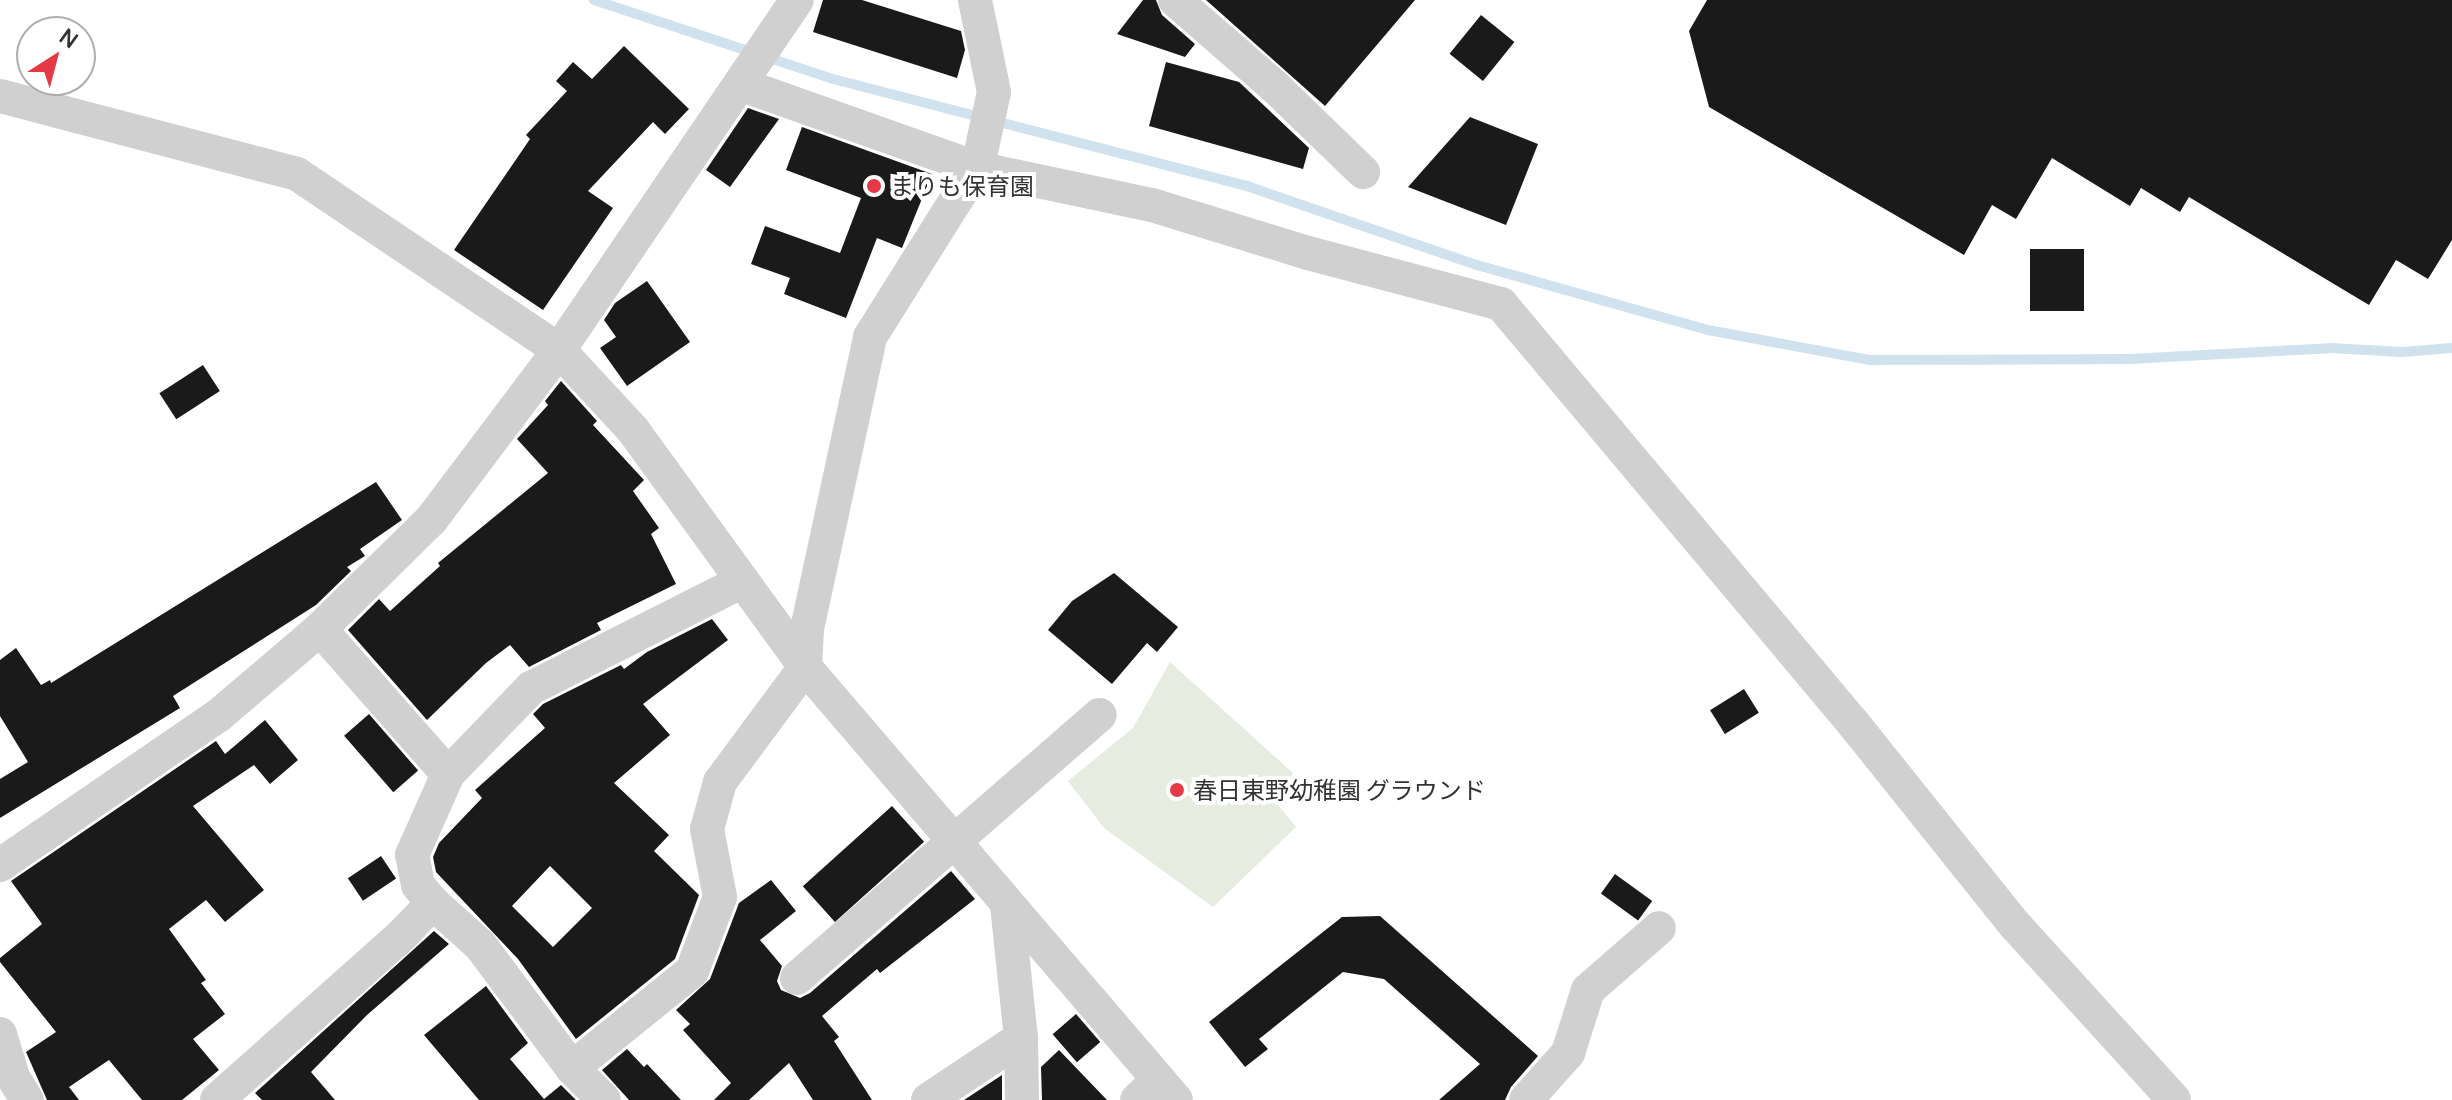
<!DOCTYPE html>
<meta charset="utf-8">
<style>
body{margin:0}
#map{position:relative;width:2452px;height:1100px;overflow:hidden;background:#fff;font-family:Manrope,"Noto Sans JP",sans-serif}
div>[style]{position:absolute}
[style*='--x']{left:calc(var(--x)*1px);top:calc(var(--y)*1px);width:calc(var(--w)*1px);rotate:calc(var(--a)*1deg)}
.green>*{inset:0;background:#e6ecdf}
.stream>*{height:10px;margin:-5px;padding:0 5px;transform-origin:5px;border-radius:5px;background:#cfe2ee}
.building>*{inset:0;background:#1a1a1a;transform-origin:0 0}
.minor>*{height:34px;margin:-17px;padding:0 17px;transform-origin:17px;border-radius:17px;background:#d0d0d0}
.dots>*{width:22px;height:22px;translate:-50% -50%;box-sizing:border-box;border:4px solid #fff;border-radius:50%}
span{translate:-50% -50%;white-space:nowrap;text-align:center;line-height:1.15;-webkit-text-stroke:8px #fff;paint-order:stroke}
.poi-label{font-size:24px;color:#333}
.left{translate:0 -50%;text-align:left}
.north{position:absolute;left:16px;top:16px;width:80px;height:80px;box-sizing:border-box;background:#fff;border:2px solid #adadad;border-radius:50%;rotate:36deg;font-size:22px;font-weight:700;line-height:32px;text-align:center;color:#333}
.north::after{content:'';display:block;margin:auto;width:28px;height:36px;background:#e63946;clip-path:polygon(50% 0,100% 100%,50% 72%,0 100%)}
</style>
<div id="map">
<div class="green">
<i style="clip-path:polygon(1170px 662px,1293px 773px,1273px 799px,1296px 827px,1213px 907px,1104px 828px,1068px 781px,1133px 728px)"></i>
</div>
<div class="stream">
<i style="--x:594;--y:0;--w:252;--a:18.3"></i>
<i style="--x:833;--y:79;--w:428;--a:14.5"></i>
<i style="--x:1247;--y:186;--w:243;--a:19"></i>
<i style="--x:1477;--y:265;--w:240;--a:15.7"></i>
<i style="--x:1708;--y:330;--w:165;--a:10.5"></i>
<i style="--x:1870;--y:360;--w:260;--a:-0.2"></i>
<i style="--x:2130;--y:359;--w:200;--a:-3.1"></i>
<i style="--x:2330;--y:348;--w:72;--a:3.2"></i>
<i style="--x:2402;--y:352;--w:50;--a:-4.6"></i>
</div>
<div class="building">
<i style="clip-path:polygon(823px 0,862px 0,961px 31px,965px 50px,957px 78px,813px 32px)"></i>
<i style="clip-path:polygon(1143px 0,1156px 0,1162px 15px,1195px 44px,1185px 57px,1117px 34px)"></i>
<i style="clip-path:polygon(1206px 0,1415px 0,1325px 106px)"></i>
<i style="clip-path:polygon(1707px 0,2452px 0,2452px 240px,2428px 279px,2396px 260px,2369px 305px,2189px 197px,2180px 212px,2141px 188px,2130px 206px,2052px 158px,2016px 219px,1992px 205px,1964px 255px,1709px 107px,1689px 31px)"></i>
<i style="left:1481px;top:15px;width:43px;height:50px;rotate:39deg"></i>
<i style="clip-path:polygon(624px 46px,689px 109px,665px 134px,653px 122px,588px 191px,613px 208px,543px 310px,454px 250px,530px 139px,526px 135px,567px 91px,556px 81px,573px 62px,592px 79px)"></i>
<i style="clip-path:polygon(1166px 62px,1239px 82px,1309px 148px,1303px 169px,1149px 126px)"></i>
<i style="clip-path:polygon(748px 108px,779px 119px,730px 187px,706px 170px)"></i>
<i style="clip-path:polygon(1470px 117px,1538px 144px,1506px 225px,1408px 187px)"></i>
<i style="clip-path:polygon(802px 127px,932px 174px,902px 248px,877px 238px,846px 318px,784px 294px,790px 278px,751px 264px,765px 226px,840px 253px,861px 198px,786px 170px)"></i>
<i style="left:2030px;top:249px;width:54px;height:62px"></i>
<i style="clip-path:polygon(647px 281px,690px 342px,627px 386px,600px 348px,616px 337px,604px 320px,615px 303px)"></i>
<i style="left:203px;top:365px;width:31px;height:52px;rotate:57deg"></i>
<i style="clip-path:polygon(561px 381px,597px 421px,593px 425px,644px 480px,633px 491px,659px 528px,651px 534px,676px 584px,597px 623px,601px 630px,529px 667px,510px 645px,486px 663px,427px 720px,348px 630px,379px 599px,390px 611px,440px 566px,438px 563px,548px 473px,517px 439px,548px 405px,545px 401px)"></i>
<i style="clip-path:polygon(376px 482px,402px 520px,360px 549px,365px 556px,347px 567px,351px 571px,316px 605px,173px 696px,180px 708px,0 818px,0 779px,28px 762px,0 716px,0 660px,16px 648px,41px 685px,50px 680px,51px 683px)"></i>
<i style="clip-path:polygon(1114px 573px,1178px 627px,1157px 652px,1147px 643px,1112px 684px,1048px 630px,1072px 601px)"></i>
<i style="clip-path:polygon(evenodd,712px 619px,728px 640px,643px 704px,670px 735px,614px 783px,669px 835px,654px 851px,699px 895px,675px 959px,576px 1039px,518px 959px,436px 872px,433px 857px,439px 843px,482px 798px,475px 790px,545px 728px,533px 714px,543px 704px,621px 665px,624px 669px,647px 652px,712px 619px,550px 866px,592px 908px,553px 947px,512px 906px,550px 866px)"></i>
<i style="left:1744px;top:689px;width:28px;height:40px;rotate:58deg"></i>
<i style="left:369px;top:714px;width:75px;height:33px;rotate:49deg"></i>
<i style="clip-path:polygon(265px 720px,298px 760px,270px 784px,254px 765px,193px 806px,264px 890px,225px 922px,206px 900px,169px 929px,206px 980px,201px 983px,225px 1014px,193px 1039px,219px 1070px,182px 1100px,142px 1100px,109px 1060px,69px 1087px,79px 1100px,47px 1100px,26px 1052px,56px 1032px,0 962px,0 958px,42px 924px,11px 881px,216px 741px,225px 754px)"></i>
<i style="left:892px;top:806px;width:48px;height:120px;rotate:48deg"></i>
<i style="left:381px;top:856px;width:27px;height:40px;rotate:56deg"></i>
<i style="clip-path:polygon(951px 871px,975px 899px,880px 973px,877px 969px,822px 1016px,839px 1037px,834px 1041px,872px 1100px,813px 1100px,789px 1063px,749px 1100px,714px 1100px,731px 1083px,683px 1030px,690px 1024px,676px 1010px,710px 979px,739px 903px,771px 880px,796px 911px,760px 940px,782px 966px,777px 981px,781px 990px,800px 998px,810px 993px)"></i>
<i style="left:1615px;top:874px;width:46px;height:24px;rotate:36deg"></i>
<i style="clip-path:polygon(1380px 916px,1538px 1056px,1511px 1087px,1505px 1100px,1439px 1100px,1480px 1064px,1384px 979px,1343px 972px,1259px 1039px,1268px 1049px,1245px 1067px,1209px 1022px,1342px 917px)"></i>
<i style="clip-path:polygon(434px 931px,449px 944px,367px 1015px,311px 1072px,335px 1100px,262px 1100px,255px 1093px)"></i>
<i style="clip-path:polygon(486px 986px,528px 1043px,510px 1059px,544px 1099px,561px 1085px,576px 1100px,479px 1100px,424px 1035px)"></i>
<i style="left:1076px;top:1014px;width:37px;height:31px;rotate:49deg"></i>
<i style="clip-path:polygon(627px 1049px,644px 1067px,647px 1064px,681px 1100px,629px 1100px,602px 1070px)"></i>
<i style="clip-path:polygon(1059px 1050px,1107px 1100px,1042px 1100px,1041px 1067px)"></i>
<i style="clip-path:polygon(1002px 1075px,1002px 1100px,964px 1100px)"></i>
</div>
<div class="minor">
<i style="--x:1175;--y:0;--w:131;--a:41"></i>
<i style="--x:1274;--y:86;--w:124;--a:44"></i>
<i style="--x:742;--y:85;--w:248;--a:19.5"></i>
<i style="--x:976;--y:168;--w:180;--a:11.9"></i>
<i style="--x:1152;--y:205;--w:163;--a:17.1"></i>
<i style="--x:1308;--y:253;--w:200;--a:14.8"></i>
<i style="--x:1501;--y:304;--w:547;--a:49.97"></i>
<i style="--x:1853;--y:723;--w:259;--a:51.3"></i>
<i style="--x:2015;--y:925;--w:236;--a:47.7"></i>
<i style="--x:0;--y:96;--w:307;--a:14.7"></i>
<i style="--x:297;--y:174;--w:316;--a:33.9"></i>
<i style="--x:559;--y:350;--w:109;--a:47.2"></i>
<i style="--x:633;--y:430;--w:293;--a:54"></i>
<i style="--x:805;--y:667;--w:570;--a:49.41"></i>
<i style="--x:320;--y:629;--w:193;--a:48.6"></i>
<i style="--x:0;--y:865;--w:265;--a:-34.4"></i>
<i style="--x:219;--y:715;--w:133;--a:-40.4"></i>
<i style="--x:320;--y:629;--w:156;--a:-44.5"></i>
<i style="--x:431;--y:520;--w:213;--a:-53"></i>
<i style="--x:559;--y:350;--w:423;--a:-55.8"></i>
<i style="--x:433;--y:903;--w:63;--a:41.8"></i>
<i style="--x:480;--y:945;--w:154;--a:53.2"></i>
<i style="--x:572;--y:1068;--w:45;--a:45"></i>
<i style="--x:1007;--y:905;--w:134;--a:84"></i>
<i style="--x:1021;--y:1038;--w:62;--a:89.1"></i>
<i style="--x:797;--y:978;--w:401;--a:-41"></i>
<i style="--x:0;--y:1034;--w:45;--a:73.2"></i>
<i style="--x:13;--y:1077;--w:27;--a:59"></i>
<i style="--x:572;--y:1068;--w:154;--a:-38.9"></i>
<i style="--x:692;--y:971;--w:79;--a:-69.3"></i>
<i style="--x:720;--y:897;--w:69;--a:-100.8"></i>
<i style="--x:707;--y:829;--w:49;--a:-74.5"></i>
<i style="--x:720;--y:782;--w:143;--a:-53.5"></i>
<i style="--x:805;--y:667;--w:38;--a:-87"></i>
<i style="--x:807;--y:629;--w:299;--a:-77.8"></i>
<i style="--x:870;--y:337;--w:199;--a:-57.9"></i>
<i style="--x:976;--y:168;--w:17;--a:-73"></i>
<i style="--x:981;--y:152;--w:61;--a:-77.8"></i>
<i style="--x:994;--y:92;--w:94;--a:-101.7"></i>
<i style="--x:217;--y:1100;--w:245;--a:-41.7"></i>
<i style="--x:400;--y:937;--w:47;--a:-45.9"></i>
<i style="--x:433;--y:903;--w:23;--a:-130"></i>
<i style="--x:418;--y:885;--w:31;--a:-101"></i>
<i style="--x:412;--y:855;--w:89;--a:-66"></i>
<i style="--x:448;--y:774;--w:120;--a:-46"></i>
<i style="--x:531;--y:688;--w:235;--a:-26.8"></i>
<i style="--x:928;--y:1100;--w:112;--a:-33.7"></i>
<i style="--x:1137;--y:1100;--w:29;--a:-44"></i>
<i style="--x:1526;--y:1100;--w:63;--a:-48.2"></i>
<i style="--x:1568;--y:1053;--w:66;--a:-72.4"></i>
<i style="--x:1588;--y:990;--w:94;--a:-41.1"></i>
</div>
<div class="dots">
<i style="left:874px;top:186px;background:#e63946"></i>
<i style="left:1177px;top:790px;background:#e63946"></i>
</div>
<div class="poi-label">
<span class="left" style="left:890px;top:186px">まりも保育園</span>
<span class="left" style="left:1193px;top:790px">春日東野幼稚園 グラウンド</span>
</div>
<div class="north">N</div>
</div>
